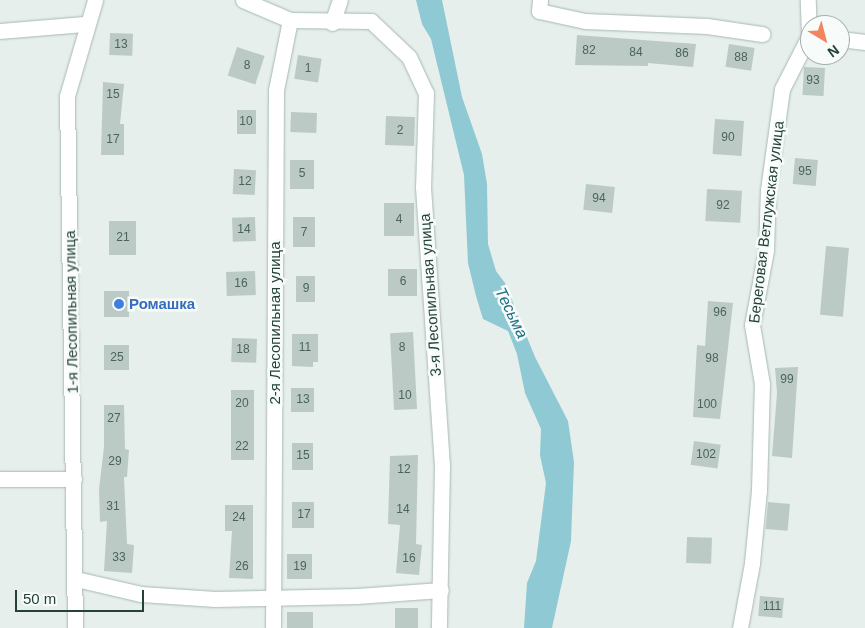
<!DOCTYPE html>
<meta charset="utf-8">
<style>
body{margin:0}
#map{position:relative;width:865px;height:628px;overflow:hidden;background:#e6efeb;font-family:Arial,sans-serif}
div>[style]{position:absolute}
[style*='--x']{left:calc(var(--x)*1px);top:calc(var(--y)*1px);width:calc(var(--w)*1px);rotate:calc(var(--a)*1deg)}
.water>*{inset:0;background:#8ec9d4}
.building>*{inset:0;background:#bbcac4;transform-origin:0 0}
.roads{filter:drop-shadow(0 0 1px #a8b8b2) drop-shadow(0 0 1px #a8b8b2)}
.street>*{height:15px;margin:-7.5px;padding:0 7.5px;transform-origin:7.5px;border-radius:7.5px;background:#fff}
.dots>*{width:14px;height:14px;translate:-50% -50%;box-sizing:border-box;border:2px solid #f7fbf9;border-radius:50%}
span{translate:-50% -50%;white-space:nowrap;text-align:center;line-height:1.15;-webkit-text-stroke:5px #f7fbf9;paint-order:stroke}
.number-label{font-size:12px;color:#4a645c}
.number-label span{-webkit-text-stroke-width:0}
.street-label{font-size:15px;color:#24423a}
.shop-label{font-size:15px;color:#366cbe;font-weight:700}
.left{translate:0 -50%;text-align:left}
.water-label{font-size:16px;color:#1c6f80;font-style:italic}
.north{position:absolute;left:800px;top:15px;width:50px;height:50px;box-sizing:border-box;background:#f7fbf9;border:1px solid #a3b1ad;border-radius:50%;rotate:143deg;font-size:14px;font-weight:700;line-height:20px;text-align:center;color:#24423a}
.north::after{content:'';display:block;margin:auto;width:18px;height:22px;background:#f4845f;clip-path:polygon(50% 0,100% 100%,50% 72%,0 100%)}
.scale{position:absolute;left:15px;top:590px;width:129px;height:22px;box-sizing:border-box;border:2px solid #24423a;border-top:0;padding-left:6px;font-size:15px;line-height:18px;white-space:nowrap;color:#24423a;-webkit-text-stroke:4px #f7fbf9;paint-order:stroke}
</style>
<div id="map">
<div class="water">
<i style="clip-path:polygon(416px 0,442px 0,462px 97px,482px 154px,487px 184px,488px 244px,496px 271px,505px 283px,535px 357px,568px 421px,574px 462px,571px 541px,552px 628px,524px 628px,527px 583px,536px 561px,546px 483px,540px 455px,541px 429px,525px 393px,517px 354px,508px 331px,483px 319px,476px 296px,468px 263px,464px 175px,431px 39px,422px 24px)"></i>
</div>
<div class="building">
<i style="left:110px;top:33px;width:23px;height:22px;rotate:2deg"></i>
<i style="clip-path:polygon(577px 35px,696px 44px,693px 67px,648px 63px,648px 66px,575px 65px)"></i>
<i style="left:729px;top:44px;width:26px;height:23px;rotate:9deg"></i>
<i style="left:237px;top:47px;width:29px;height:30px;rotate:18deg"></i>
<i style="left:298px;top:55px;width:24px;height:24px;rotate:9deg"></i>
<i style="left:804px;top:67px;width:21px;height:28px;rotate:3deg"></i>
<i style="clip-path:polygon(103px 82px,124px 84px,120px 124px,124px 124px,124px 155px,101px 155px)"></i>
<i style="left:237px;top:110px;width:19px;height:24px"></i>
<i style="left:291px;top:112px;width:26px;height:20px;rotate:2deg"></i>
<i style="left:386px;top:116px;width:29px;height:29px;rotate:2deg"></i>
<i style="left:715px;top:119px;width:29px;height:35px;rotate:4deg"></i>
<i style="left:795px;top:158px;width:23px;height:26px;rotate:5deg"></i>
<i style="left:290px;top:160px;width:24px;height:29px"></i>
<i style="left:234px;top:169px;width:22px;height:25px;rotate:3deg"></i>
<i style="left:586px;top:184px;width:29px;height:26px;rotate:6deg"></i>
<i style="left:707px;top:189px;width:35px;height:32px;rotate:3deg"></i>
<i style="left:414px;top:203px;width:33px;height:30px;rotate:90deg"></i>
<i style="left:255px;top:217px;width:24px;height:23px;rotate:88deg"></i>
<i style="left:315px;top:217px;width:30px;height:22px;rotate:90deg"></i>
<i style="left:109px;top:221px;width:27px;height:34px"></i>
<i style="left:826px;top:246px;width:23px;height:69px;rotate:5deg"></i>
<i style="left:388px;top:269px;width:29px;height:27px"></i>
<i style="left:255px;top:271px;width:24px;height:29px;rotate:88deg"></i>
<i style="left:315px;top:276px;width:26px;height:19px;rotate:90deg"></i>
<i style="left:104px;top:291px;width:25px;height:26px"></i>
<i style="clip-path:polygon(708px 301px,733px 303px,720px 419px,693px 417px,697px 345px,705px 346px)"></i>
<i style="left:413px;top:332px;width:77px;height:23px;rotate:87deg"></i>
<i style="clip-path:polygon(292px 334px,318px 334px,318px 362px,313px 362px,313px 367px,292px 366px)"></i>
<i style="left:232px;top:338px;width:25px;height:24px;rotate:2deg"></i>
<i style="left:104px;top:345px;width:25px;height:25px"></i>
<i style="clip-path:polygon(798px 367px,792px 458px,772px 456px,777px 393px,775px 368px)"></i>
<i style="left:314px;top:388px;width:24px;height:23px;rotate:90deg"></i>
<i style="left:231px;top:390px;width:23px;height:70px"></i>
<i style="clip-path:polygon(104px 405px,124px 405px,125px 449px,129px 450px,127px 477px,124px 477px,127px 544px,134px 545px,132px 573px,104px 571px,107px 521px,100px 522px,99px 489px,104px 447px)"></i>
<i style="left:694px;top:441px;width:27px;height:24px;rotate:8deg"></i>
<i style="left:292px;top:443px;width:21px;height:27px"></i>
<i style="clip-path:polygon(418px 455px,416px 544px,422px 545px,419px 575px,396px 573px,400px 525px,388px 524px,390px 456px)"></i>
<i style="left:292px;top:502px;width:22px;height:26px"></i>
<i style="left:768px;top:502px;width:22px;height:27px;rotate:5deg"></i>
<i style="clip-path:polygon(225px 505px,253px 505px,253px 579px,229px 578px,232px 531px,225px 531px)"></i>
<i style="left:687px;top:537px;width:25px;height:26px;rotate:2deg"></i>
<i style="left:312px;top:554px;width:25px;height:25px;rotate:90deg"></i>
<i style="left:760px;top:596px;width:24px;height:20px;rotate:5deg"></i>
<i style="left:395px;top:608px;width:23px;height:20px"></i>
<i style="left:287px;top:612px;width:26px;height:16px"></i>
</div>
<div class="roads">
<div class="street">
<i style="--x:243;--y:0;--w:51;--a:23.1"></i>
<i style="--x:290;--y:20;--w:81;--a:0.7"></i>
<i style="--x:371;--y:21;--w:52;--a:43.5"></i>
<i style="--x:409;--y:57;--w:40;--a:65"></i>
<i style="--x:426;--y:93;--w:94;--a:91.8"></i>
<i style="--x:423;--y:187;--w:280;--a:86.1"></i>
<i style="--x:442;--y:466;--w:162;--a:91.1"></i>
<i style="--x:540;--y:0;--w:11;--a:95"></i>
<i style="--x:539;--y:11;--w:47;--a:12.3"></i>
<i style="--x:585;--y:21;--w:122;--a:2.3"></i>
<i style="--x:707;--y:26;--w:56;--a:8.3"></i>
<i style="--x:332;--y:23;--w:24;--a:-71"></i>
<i style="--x:0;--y:31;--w:86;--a:-4.7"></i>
<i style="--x:840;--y:39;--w:25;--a:7"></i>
<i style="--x:0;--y:479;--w:74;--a:0"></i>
<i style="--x:76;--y:579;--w:67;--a:13"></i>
<i style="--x:141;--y:594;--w:74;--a:3.9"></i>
<i style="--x:215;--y:599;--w:142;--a:-1.2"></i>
<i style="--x:357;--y:596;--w:84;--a:-4.1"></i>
<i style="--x:75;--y:628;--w:532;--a:-90.86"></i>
<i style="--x:67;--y:96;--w:100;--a:-73.7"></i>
<i style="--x:273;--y:628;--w:538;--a:-89.68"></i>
<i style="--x:276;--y:90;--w:71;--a:-78.7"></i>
<i style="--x:740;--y:628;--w:66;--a:-79.5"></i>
<i style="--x:752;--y:563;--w:73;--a:-84.5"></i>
<i style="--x:759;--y:490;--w:106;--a:-88.4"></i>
<i style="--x:762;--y:384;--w:60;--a:-99.6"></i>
<i style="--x:752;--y:325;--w:76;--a:-79.4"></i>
<i style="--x:766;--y:250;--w:60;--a:-88.1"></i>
<i style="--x:768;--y:190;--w:102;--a:-82.1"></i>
<i style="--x:782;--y:89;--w:59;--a:-63"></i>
<i style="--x:809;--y:36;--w:36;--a:-92"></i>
</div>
</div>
<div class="dots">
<i style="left:119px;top:304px;background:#3f7fe0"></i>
</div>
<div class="number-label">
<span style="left:121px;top:45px">13</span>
<span style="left:589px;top:51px">82</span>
<span style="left:636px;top:53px">84</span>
<span style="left:682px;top:54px">86</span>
<span style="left:741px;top:58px">88</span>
<span style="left:247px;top:66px">8</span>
<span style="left:308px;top:69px">1</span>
<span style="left:813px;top:81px">93</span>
<span style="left:113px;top:95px">15</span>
<span style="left:246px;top:122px">10</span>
<span style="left:400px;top:131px">2</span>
<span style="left:728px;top:138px">90</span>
<span style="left:113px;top:140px">17</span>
<span style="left:805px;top:172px">95</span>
<span style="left:302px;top:174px">5</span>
<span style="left:245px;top:182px">12</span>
<span style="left:599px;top:199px">94</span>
<span style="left:723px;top:206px">92</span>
<span style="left:399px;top:220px">4</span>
<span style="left:244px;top:230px">14</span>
<span style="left:304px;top:233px">7</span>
<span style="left:123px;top:238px">21</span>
<span style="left:403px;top:282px">6</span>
<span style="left:241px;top:284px">16</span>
<span style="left:306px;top:289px">9</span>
<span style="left:720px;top:313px">96</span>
<span style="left:305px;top:348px">11</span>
<span style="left:402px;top:348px">8</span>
<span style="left:243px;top:350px">18</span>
<span style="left:117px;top:358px">25</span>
<span style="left:712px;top:359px">98</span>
<span style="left:787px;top:380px">99</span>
<span style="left:405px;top:396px">10</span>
<span style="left:303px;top:400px">13</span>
<span style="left:242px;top:404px">20</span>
<span style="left:707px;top:405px">100</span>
<span style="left:114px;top:419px">27</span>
<span style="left:242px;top:447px">22</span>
<span style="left:706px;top:455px">102</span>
<span style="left:303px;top:456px">15</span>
<span style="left:115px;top:462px">29</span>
<span style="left:404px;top:470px">12</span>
<span style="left:113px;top:507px">31</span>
<span style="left:403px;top:510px">14</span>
<span style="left:304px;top:515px">17</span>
<span style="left:239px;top:518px">24</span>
<span style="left:119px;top:558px">33</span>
<span style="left:409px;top:559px">16</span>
<span style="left:242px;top:567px">26</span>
<span style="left:300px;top:567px">19</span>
<span style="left:772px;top:607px">111</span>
</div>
<div class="street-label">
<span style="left:766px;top:222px;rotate:-83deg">Береговая Ветлужская улица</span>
<span style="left:430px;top:295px;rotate:-94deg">3-я Лесопильная улица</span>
<span style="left:71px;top:312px;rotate:-91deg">1-я Лесопильная улица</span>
<span style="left:275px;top:323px;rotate:-90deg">2-я Лесопильная улица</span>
</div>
<div class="shop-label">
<span class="left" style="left:129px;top:304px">Ромашка</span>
</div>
<div class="water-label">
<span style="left:511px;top:313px;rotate:64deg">Тесьма</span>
</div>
<div class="north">N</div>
<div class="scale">50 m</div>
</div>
